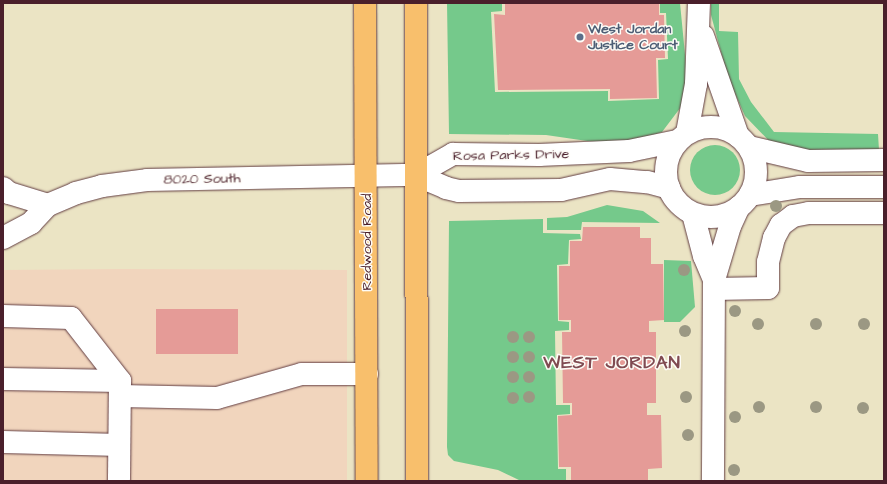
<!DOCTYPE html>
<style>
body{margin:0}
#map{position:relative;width:887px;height:484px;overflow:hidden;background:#ebe4c4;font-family:"Architects Daughter",sans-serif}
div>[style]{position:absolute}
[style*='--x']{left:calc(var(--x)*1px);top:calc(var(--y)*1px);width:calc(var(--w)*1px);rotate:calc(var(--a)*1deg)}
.built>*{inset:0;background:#f1d5bd}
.green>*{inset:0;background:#75c98b}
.round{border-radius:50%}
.building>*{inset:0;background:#e59b97;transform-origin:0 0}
.roads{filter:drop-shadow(0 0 1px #623d42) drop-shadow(0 0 1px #623d42)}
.minor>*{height:22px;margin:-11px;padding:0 11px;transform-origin:11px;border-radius:11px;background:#fff}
.minor>.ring{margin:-11px;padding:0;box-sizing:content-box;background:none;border:22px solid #fff;border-radius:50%}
.major>*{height:22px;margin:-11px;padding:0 11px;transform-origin:11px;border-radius:11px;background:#f8bf6c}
.trees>*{width:12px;height:12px;margin:-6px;border-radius:50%;background:#9b9883}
.dots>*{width:11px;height:11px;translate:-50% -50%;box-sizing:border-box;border:2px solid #fdfcf7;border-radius:50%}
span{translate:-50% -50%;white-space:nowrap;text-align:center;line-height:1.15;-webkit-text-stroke:3px #fdfcf7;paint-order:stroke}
.service-label{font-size:14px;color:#4e5e75;font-weight:700}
.left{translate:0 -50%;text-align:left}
.street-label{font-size:14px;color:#4a1f2b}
.district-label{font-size:18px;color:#804a51;font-weight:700;letter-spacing:1px}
.frame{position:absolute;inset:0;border:4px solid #4a1f2b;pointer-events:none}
</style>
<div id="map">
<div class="built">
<i style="clip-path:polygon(121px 269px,347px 270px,347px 481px,3px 481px,3px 270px)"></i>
</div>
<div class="green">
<i style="clip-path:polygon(447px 3px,502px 3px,502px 11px,491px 12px,495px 92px,608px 91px,608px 101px,659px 99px,658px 60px,668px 59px,666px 13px,660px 13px,660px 3px,680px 3px,687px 75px,684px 103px,662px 132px,632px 143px,601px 143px,546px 135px,449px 134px)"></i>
<i style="clip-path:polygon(711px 3px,719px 3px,719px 31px,738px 32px,739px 79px,751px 102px,774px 132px,878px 134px,879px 150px,806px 155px,773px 145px,745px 116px,728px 78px,711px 15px)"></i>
<i class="round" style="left:690px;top:145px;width:50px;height:50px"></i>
<i style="clip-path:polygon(607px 205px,643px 211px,660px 223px,582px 222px,581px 230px,547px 230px,547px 218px,567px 217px)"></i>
<i style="clip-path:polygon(543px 219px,543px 233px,580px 234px,581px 239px,569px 240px,568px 264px,557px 265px,558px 321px,569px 322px,569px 330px,555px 331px,556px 405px,570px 405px,570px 414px,557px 415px,558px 469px,566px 469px,566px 481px,521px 481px,498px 470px,454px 461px,448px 455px,447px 447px,449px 221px)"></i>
<i style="clip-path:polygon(664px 260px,691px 261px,695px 307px,680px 322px,664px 322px)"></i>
</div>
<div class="building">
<i style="clip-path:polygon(505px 3px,659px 3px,659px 15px,664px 15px,665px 58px,656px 58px,657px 98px,610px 99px,610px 89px,498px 90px,494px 14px,505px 15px)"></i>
<i style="clip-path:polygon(583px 227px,640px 227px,640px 238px,651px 238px,651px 264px,663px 264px,664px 320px,649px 321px,649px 332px,656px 332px,656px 403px,647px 403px,647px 415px,661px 415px,662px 468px,648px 469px,648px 481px,571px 481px,571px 467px,559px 467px,558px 416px,572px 415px,572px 403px,563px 403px,562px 332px,571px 332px,571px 320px,559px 320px,559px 266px,570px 266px,570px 241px,582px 241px)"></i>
<i style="left:156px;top:309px;width:82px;height:45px"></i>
</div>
<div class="roads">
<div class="minor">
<i style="--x:703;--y:36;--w:106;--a:70.7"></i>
<i class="ring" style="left:666px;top:127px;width:68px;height:68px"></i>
<i style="--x:687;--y:133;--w:50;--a:-79.6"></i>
<i style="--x:696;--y:84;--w:81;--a:-87.9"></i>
<i style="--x:749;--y:147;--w:61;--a:13.3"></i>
<i style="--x:808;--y:161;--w:76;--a:-0.8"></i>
<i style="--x:416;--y:175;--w:43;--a:-29.6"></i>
<i style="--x:453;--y:154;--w:86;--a:0.7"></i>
<i style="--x:539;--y:155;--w:90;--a:-2.5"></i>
<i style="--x:629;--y:151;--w:49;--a:-11.8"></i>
<i style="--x:3;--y:188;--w:8;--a:40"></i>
<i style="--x:9;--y:193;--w:41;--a:17.1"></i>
<i style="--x:750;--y:195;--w:51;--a:-9.1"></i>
<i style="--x:800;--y:187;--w:84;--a:0"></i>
<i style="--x:693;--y:214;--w:43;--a:75.3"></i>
<i style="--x:704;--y:256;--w:26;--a:67"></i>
<i style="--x:714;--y:280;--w:201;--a:90.3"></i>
<i style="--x:3;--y:238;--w:32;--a:-28"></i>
<i style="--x:31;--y:223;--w:25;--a:-47"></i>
<i style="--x:48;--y:205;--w:30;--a:-23"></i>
<i style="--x:76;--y:193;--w:27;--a:-15"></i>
<i style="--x:102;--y:186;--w:45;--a:-7.6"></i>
<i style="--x:147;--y:180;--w:269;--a:-1.1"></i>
<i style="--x:416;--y:175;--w:33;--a:23"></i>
<i style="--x:446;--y:188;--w:13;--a:13"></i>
<i style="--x:459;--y:191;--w:102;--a:-0.6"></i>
<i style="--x:561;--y:190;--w:50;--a:-12.7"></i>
<i style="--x:610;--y:179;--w:37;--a:5"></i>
<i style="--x:647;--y:182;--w:23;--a:15"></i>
<i style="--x:714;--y:280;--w:56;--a:-73.5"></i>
<i style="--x:730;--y:226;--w:21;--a:-65"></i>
<i style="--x:714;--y:289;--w:54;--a:-1.1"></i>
<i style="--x:768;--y:288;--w:26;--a:-90"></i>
<i style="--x:768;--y:262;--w:25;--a:-76"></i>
<i style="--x:774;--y:238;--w:15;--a:-62"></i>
<i style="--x:781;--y:225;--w:15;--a:-37"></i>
<i style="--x:793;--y:216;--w:16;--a:-11"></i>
<i style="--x:809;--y:213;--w:75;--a:0"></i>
<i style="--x:3;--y:316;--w:68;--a:1.7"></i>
<i style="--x:71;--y:318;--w:80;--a:52.1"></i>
<i style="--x:120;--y:381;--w:100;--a:90.6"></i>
<i style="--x:3;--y:379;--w:117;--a:1"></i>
<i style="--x:120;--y:396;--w:97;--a:1.2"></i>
<i style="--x:217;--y:398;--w:88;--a:-15.8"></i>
<i style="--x:302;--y:374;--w:65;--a:0"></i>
<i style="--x:3;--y:442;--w:116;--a:1.5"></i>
</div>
<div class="major">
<i style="--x:365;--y:3;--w:478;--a:89.8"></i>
<i style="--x:416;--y:3;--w:478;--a:89.9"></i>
</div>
</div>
<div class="trees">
<i style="left:776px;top:206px"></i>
<i style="left:684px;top:270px"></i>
<i style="left:735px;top:311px"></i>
<i style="left:758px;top:324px"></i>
<i style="left:816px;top:324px"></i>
<i style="left:864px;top:324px"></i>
<i style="left:685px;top:331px"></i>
<i style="left:513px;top:337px"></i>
<i style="left:529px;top:337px"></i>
<i style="left:513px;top:357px"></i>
<i style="left:529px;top:357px"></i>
<i style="left:513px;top:377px"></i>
<i style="left:529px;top:377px"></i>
<i style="left:529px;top:397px"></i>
<i style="left:686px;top:397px"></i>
<i style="left:513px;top:398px"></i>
<i style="left:759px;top:407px"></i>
<i style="left:816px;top:407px"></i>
<i style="left:863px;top:408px"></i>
<i style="left:735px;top:417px"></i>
<i style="left:688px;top:435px"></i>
<i style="left:734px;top:470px"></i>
</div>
<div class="dots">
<i style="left:580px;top:37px;background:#5c6f8a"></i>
</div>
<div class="service-label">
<span class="left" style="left:588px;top:37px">West Jordan<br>Justice Court</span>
</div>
<div class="street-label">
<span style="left:511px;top:155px;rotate:-1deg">Rosa Parks Drive</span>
<span style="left:202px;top:179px;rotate:-1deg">8020 South</span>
<span style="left:367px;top:242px;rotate:-90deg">Redwood Road</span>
</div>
<div class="district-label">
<span style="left:612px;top:363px">WEST JORDAN</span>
</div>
<div class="frame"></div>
</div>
